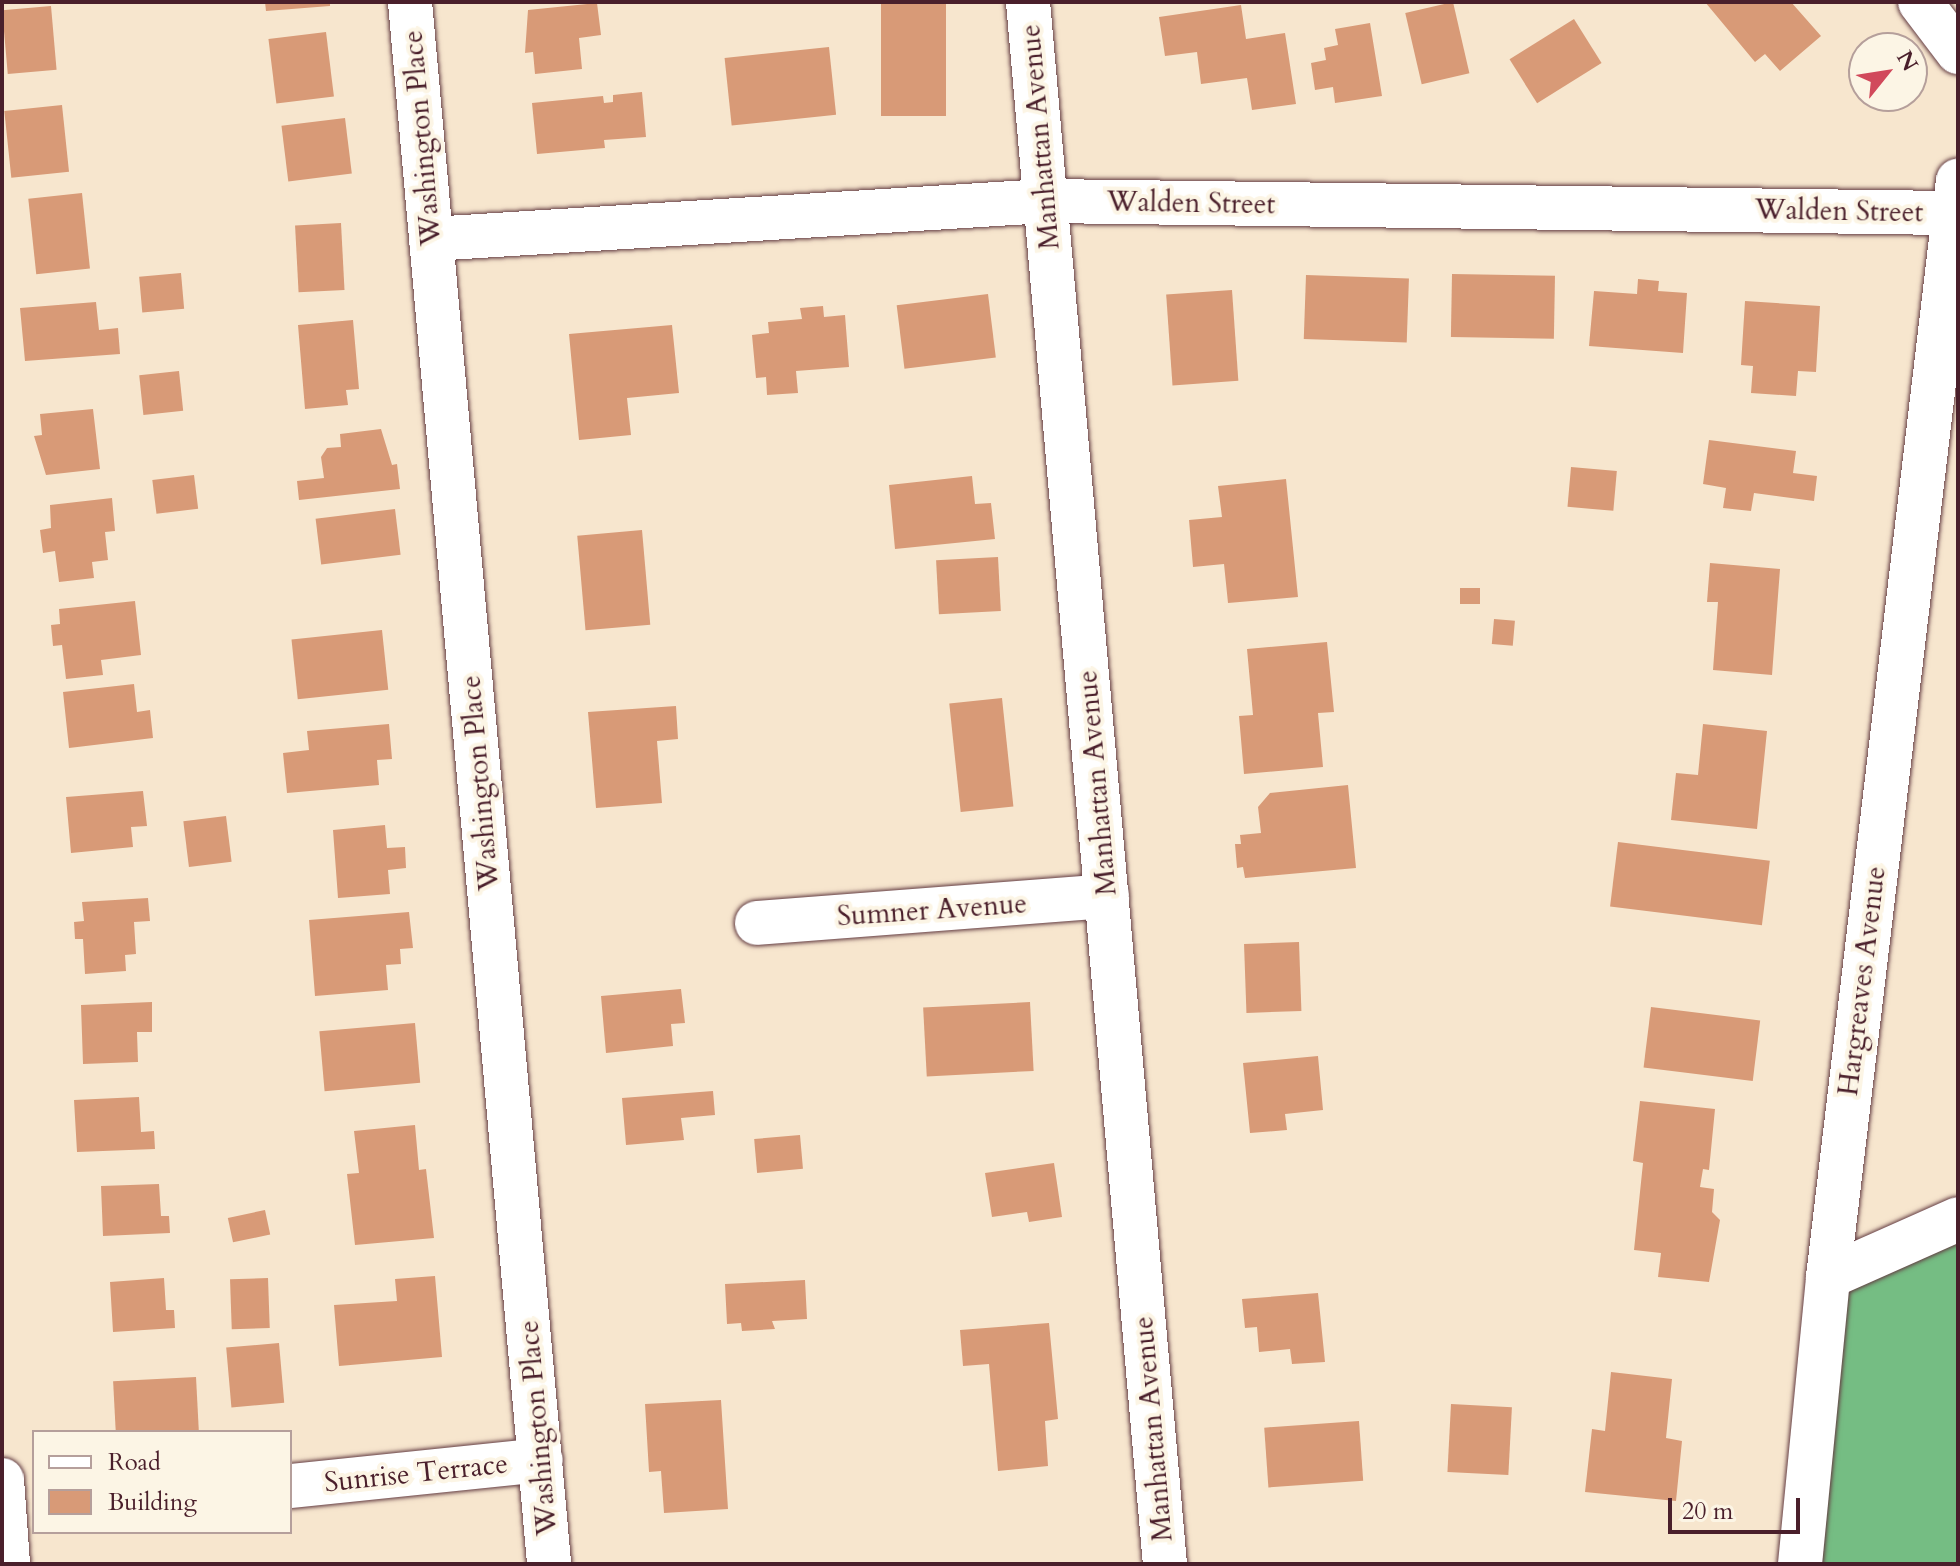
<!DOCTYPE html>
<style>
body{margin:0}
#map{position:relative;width:1960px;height:1566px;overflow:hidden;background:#f7e6ce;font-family:Cardo,serif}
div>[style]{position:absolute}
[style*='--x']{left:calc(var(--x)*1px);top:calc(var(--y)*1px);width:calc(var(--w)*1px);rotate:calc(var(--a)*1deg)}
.forest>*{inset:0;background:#75bd83}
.building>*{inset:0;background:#d89a77;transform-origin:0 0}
.roads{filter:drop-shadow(0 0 2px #643d43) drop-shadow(0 0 2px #643d43)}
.street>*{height:44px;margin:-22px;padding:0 22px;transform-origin:22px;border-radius:22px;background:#fff}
span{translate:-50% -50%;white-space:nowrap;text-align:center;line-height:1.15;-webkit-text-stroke:8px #fcf5e5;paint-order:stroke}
.street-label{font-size:28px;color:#4a1f2b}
.frame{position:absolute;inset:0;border:4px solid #4a1f2b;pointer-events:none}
.legend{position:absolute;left:32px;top:1430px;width:260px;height:104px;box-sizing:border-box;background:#fcf5e5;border:2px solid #b59f9b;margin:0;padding:10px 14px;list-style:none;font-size:24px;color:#4a1f2b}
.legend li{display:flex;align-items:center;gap:16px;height:40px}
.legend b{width:40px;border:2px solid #b59f9b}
.north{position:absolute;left:1848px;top:32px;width:80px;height:80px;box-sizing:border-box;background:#fcf5e5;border:2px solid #b59f9b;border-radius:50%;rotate:60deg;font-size:22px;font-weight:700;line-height:32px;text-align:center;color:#4a1f2b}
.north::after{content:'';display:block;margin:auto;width:28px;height:36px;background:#d1495b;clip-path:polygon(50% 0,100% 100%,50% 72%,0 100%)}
.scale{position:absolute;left:1668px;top:1498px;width:132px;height:36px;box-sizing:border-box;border:4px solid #4a1f2b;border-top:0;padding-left:10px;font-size:24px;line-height:28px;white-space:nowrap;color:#4a1f2b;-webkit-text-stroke:6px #fcf5e5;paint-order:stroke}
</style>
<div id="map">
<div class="forest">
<i style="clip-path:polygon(1958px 1219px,1958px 1564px,1800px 1564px,1828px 1277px)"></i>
</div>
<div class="building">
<i style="clip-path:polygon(265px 2px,330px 2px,330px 6px,266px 11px)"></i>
<i style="left:881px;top:2px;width:65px;height:114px"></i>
<i style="left:1453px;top:2px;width:73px;height:49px;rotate:77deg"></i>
<i style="clip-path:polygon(1705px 2px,1791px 2px,1821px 36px,1780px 71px,1765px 54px,1755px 62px)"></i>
<i style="clip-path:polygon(597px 3px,601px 35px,579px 38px,582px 69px,535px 74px,533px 52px,525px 53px,528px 10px)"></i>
<i style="clip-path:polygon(1241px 5px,1246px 39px,1285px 33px,1296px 104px,1252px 110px,1247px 78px,1201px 84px,1197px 52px,1165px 56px,1159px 17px)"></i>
<i style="left:51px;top:6px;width:64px;height:49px;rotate:85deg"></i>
<i style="left:1574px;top:19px;width:52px;height:76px;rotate:58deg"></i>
<i style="clip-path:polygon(1370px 23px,1382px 96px,1335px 103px,1333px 87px,1315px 90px,1311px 63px,1326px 60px,1324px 48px,1338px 45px,1335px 29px)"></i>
<i style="left:326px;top:32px;width:65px;height:58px;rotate:83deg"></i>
<i style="left:829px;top:47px;width:68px;height:105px;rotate:84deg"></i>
<i style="clip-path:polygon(642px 92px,646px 137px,604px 140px,605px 148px,537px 154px,532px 103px,603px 96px,604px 103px,613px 102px,613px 95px)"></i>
<i style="left:62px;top:105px;width:67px;height:58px;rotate:84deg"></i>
<i style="left:345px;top:118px;width:56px;height:64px;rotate:83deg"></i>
<i style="left:82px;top:193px;width:76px;height:54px;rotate:84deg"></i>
<i style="left:341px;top:223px;width:67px;height:46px;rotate:87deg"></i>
<i style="left:181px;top:273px;width:36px;height:42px;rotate:85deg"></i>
<i style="left:1452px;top:274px;width:103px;height:63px;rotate:1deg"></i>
<i style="left:1306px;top:275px;width:103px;height:64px;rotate:2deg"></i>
<i style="clip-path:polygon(1638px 279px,1659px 281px,1658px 291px,1687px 293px,1683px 353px,1589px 346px,1594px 291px,1637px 294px)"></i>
<i style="left:1232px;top:290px;width:91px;height:66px;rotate:86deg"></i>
<i style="left:988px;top:294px;width:64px;height:92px;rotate:83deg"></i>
<i style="clip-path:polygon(1745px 301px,1820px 306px,1816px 372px,1798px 371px,1796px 396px,1751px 393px,1753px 366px,1741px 365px)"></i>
<i style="clip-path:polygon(96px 302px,99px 330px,118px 328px,120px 354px,25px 361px,20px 308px)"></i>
<i style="clip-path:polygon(823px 306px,824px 317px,845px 315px,849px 367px,796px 371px,798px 393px,767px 395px,766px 377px,756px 378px,752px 335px,769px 333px,768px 322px,802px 319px,800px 308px)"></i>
<i style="clip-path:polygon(353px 320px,359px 389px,346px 390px,348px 405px,305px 409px,298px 325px)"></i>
<i style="clip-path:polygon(672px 325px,679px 393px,627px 398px,631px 435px,579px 440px,569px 334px)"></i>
<i style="left:179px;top:371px;width:40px;height:40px;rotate:84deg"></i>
<i style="clip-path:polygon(93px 409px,100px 469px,46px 475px,34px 436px,42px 435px,40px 414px)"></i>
<i style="clip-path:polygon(381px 429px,392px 465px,397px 464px,400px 489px,299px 500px,297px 481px,324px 478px,321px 457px,327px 448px,341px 447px,340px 434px)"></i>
<i style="clip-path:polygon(1709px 440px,1796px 451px,1793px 473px,1817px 476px,1814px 501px,1754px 493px,1751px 511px,1723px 508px,1726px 488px,1703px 484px)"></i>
<i style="left:1571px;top:467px;width:46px;height:40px;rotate:5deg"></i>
<i style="left:194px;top:475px;width:34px;height:42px;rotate:83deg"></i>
<i style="clip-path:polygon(972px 476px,975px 504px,991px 503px,995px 539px,895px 549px,889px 485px)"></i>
<i style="clip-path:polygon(1286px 479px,1298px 597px,1228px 603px,1224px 564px,1193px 567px,1189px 520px,1222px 517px,1218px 486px)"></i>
<i style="clip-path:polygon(112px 498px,115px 531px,105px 532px,108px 560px,92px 562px,94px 578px,59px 582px,55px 551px,43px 553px,40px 530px,51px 528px,50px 505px)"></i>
<i style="left:395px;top:509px;width:46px;height:80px;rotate:83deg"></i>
<i style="left:642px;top:530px;width:95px;height:65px;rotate:85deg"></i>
<i style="left:998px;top:557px;width:54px;height:62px;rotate:87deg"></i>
<i style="clip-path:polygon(1710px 563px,1780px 569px,1772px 675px,1713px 670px,1718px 602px,1707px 602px)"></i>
<i style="left:1460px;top:588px;width:20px;height:16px"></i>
<i style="clip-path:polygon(135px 601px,141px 655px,101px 660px,103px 675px,66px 679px,62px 645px,53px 646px,51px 625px,60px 624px,59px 609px)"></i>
<i style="left:1494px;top:619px;width:21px;height:25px;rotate:5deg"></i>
<i style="left:382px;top:630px;width:60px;height:91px;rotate:84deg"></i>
<i style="clip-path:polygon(1327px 642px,1334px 712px,1318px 713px,1323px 767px,1244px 774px,1239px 716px,1253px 715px,1247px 649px)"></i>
<i style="clip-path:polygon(134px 684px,137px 712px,150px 710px,153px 738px,69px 748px,63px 692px)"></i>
<i style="left:1002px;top:698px;width:109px;height:53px;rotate:84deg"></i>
<i style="clip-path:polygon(676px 706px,678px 739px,657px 741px,662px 803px,596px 808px,588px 712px)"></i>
<i style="clip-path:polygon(389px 724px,392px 759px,377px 760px,379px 785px,287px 793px,283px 753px,309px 750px,307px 731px)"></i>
<i style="clip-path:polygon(1703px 724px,1767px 731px,1757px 829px,1671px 820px,1676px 773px,1698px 775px)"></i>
<i style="clip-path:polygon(1348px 785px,1356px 868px,1245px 878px,1243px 867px,1237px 868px,1235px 844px,1241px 844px,1240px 835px,1261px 833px,1258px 807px,1270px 793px)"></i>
<i style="clip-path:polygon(143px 791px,147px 826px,131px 827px,133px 847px,71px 853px,66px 797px)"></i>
<i style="left:226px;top:816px;width:46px;height:43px;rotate:83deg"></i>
<i style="clip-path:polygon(385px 825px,387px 848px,405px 847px,406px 868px,388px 870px,390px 894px,338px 898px,333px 830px)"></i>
<i style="left:1618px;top:842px;width:153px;height:65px;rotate:7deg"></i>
<i style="clip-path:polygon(148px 898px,150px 921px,134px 922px,136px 954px,125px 955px,126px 971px,85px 974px,83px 939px,75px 939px,74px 922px,84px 921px,82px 902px)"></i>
<i style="clip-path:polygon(409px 912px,413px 948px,400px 949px,401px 964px,386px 965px,388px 990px,315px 996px,309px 920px)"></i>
<i style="left:1299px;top:942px;width:69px;height:55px;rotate:88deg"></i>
<i style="clip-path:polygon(681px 989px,685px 1023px,671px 1024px,673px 1046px,606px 1053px,601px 996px)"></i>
<i style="clip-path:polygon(152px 1002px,152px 1032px,137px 1032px,138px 1062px,83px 1064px,81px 1005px)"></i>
<i style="left:1030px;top:1002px;width:69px;height:107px;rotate:87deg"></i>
<i style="left:1651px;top:1007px;width:110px;height:61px;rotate:7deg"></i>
<i style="left:415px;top:1023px;width:60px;height:96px;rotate:85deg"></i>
<i style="clip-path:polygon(1318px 1056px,1323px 1110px,1285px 1114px,1287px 1130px,1250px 1133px,1243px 1063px)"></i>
<i style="clip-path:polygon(713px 1091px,715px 1115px,681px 1118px,684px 1140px,626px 1145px,622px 1098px)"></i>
<i style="clip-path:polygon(139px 1097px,141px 1132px,154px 1131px,155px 1149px,77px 1152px,74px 1100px)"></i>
<i style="clip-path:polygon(1640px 1101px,1715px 1109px,1709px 1170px,1703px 1169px,1700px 1187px,1714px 1189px,1712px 1212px,1720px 1220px,1709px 1282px,1658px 1277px,1661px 1253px,1634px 1250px,1643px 1163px,1633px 1161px)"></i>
<i style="clip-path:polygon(415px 1125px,419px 1170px,426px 1169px,434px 1238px,355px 1245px,347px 1174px,359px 1173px,354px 1131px)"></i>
<i style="left:800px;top:1135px;width:34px;height:46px;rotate:85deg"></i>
<i style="clip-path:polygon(1054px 1163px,1062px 1217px,1029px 1222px,1027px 1212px,992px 1217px,985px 1173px)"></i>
<i style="clip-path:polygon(159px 1184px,161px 1216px,169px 1216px,170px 1233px,103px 1236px,101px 1186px)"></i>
<i style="left:265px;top:1210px;width:25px;height:38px;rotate:78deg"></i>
<i style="clip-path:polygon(435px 1276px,442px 1357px,339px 1366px,334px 1305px,397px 1301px,395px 1279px)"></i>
<i style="clip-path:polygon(164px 1278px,166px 1310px,174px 1310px,175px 1328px,113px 1332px,110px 1282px)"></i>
<i style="left:268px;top:1278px;width:50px;height:38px;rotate:88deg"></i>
<i style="clip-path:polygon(805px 1280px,807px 1319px,772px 1321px,775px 1329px,742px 1331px,741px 1323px,727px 1324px,725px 1284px)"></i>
<i style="clip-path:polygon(1318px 1293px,1325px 1362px,1292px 1364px,1290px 1349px,1259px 1352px,1257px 1327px,1245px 1328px,1242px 1299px)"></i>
<i style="clip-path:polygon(1049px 1323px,1058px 1419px,1045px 1421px,1048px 1466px,998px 1471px,989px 1364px,963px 1366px,960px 1330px)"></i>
<i style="left:279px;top:1343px;width:60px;height:53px;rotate:85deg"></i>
<i style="clip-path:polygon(1611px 1372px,1672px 1379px,1666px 1438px,1682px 1441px,1676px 1501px,1585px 1492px,1592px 1429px,1605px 1431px)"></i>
<i style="left:196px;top:1377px;width:53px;height:83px;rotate:87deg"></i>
<i style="clip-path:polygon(721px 1400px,728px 1509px,664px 1513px,661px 1471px,649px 1472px,645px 1404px)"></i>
<i style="left:1451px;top:1404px;width:61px;height:68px;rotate:3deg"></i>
<i style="left:1359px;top:1421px;width:60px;height:95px;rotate:86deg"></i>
</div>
<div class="roads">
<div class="street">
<i style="--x:410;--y:2;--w:1568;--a:84.91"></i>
<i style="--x:1028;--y:2;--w:1568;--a:84.99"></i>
<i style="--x:1920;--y:2;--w:63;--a:52.8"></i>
<i style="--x:431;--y:239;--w:616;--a:-3.54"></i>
<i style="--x:1046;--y:201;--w:906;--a:0.76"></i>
<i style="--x:757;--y:923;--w:351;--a:-4.4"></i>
<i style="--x:1828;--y:1277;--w:142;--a:-24"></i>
<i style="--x:2;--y:1480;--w:84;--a:85.9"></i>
<i style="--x:290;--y:1486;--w:252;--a:-5.9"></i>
<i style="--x:1800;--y:1564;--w:288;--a:-84.4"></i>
<i style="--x:1828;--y:1277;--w:1104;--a:-83.24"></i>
</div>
</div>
<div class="street-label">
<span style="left:1040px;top:137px;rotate:-95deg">Manhattan Avenue</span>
<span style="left:422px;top:138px;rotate:-95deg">Washington Place</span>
<span style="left:1191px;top:203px;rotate:1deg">Walden Street</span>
<span style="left:1839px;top:211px;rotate:1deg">Walden Street</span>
<span style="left:480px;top:783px;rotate:-95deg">Washington Place</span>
<span style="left:1097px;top:783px;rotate:-95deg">Manhattan Avenue</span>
<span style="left:932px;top:910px;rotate:-4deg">Sumner Avenue</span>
<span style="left:1862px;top:981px;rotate:-83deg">Hargreaves Avenue</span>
<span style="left:538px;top:1428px;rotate:-95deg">Washington Place</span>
<span style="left:1153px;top:1429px;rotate:-95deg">Manhattan Avenue</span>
<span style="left:416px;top:1473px;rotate:-6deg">Sunrise Terrace</span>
</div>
<div class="frame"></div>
<ul class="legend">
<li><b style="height:10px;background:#fff"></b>Road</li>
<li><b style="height:22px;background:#d89a77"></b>Building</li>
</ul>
<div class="north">N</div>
<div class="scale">20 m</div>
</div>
